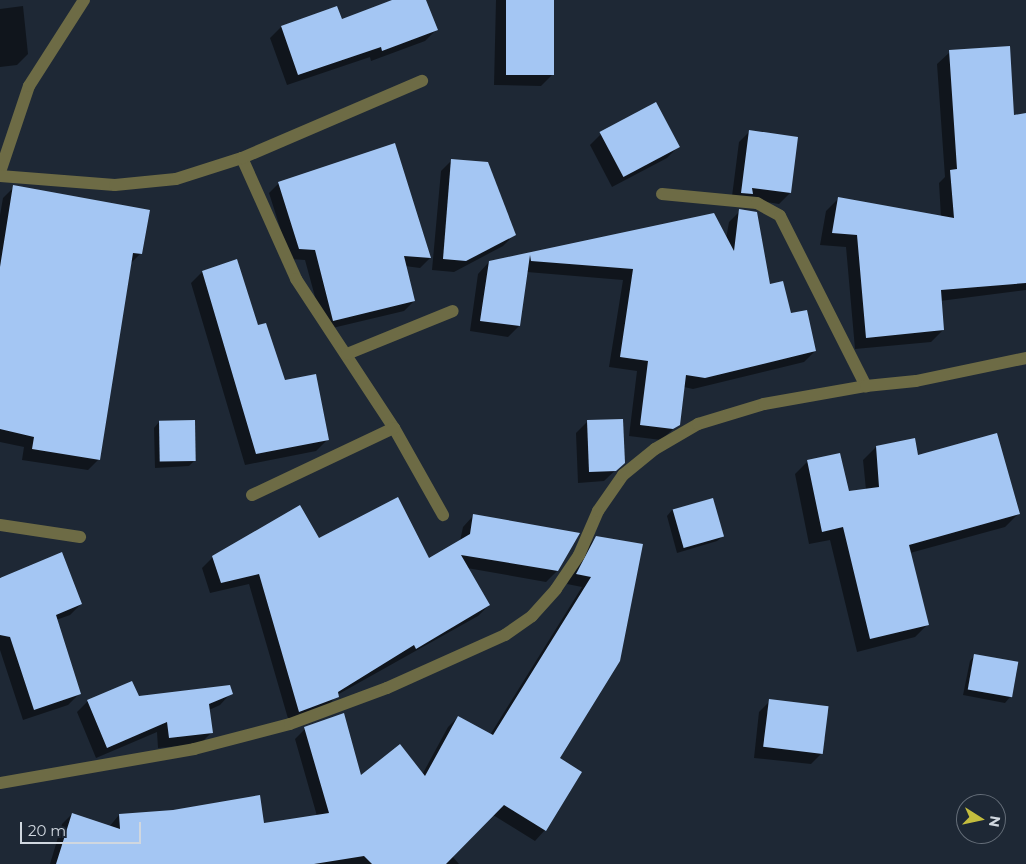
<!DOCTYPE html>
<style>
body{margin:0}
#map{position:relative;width:1026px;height:864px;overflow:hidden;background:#1e2835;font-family:Montserrat,sans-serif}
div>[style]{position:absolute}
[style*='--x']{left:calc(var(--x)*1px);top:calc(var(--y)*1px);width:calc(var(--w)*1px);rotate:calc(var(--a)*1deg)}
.shadow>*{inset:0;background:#0007}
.building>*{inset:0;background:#a4c6f3;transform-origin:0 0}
.minor>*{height:12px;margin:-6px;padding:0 6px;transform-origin:6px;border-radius:6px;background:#6d6b45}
span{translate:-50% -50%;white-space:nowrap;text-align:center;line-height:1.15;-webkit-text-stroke:5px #1e2835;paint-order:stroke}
.north{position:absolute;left:956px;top:794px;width:50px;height:50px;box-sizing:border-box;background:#1e2835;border:1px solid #656e79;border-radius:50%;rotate:100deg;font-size:14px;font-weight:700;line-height:20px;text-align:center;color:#d0d7df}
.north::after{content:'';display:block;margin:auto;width:18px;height:22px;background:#c4bd3e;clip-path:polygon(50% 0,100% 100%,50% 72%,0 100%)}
.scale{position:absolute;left:20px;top:822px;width:121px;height:22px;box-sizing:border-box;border:2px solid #d0d7df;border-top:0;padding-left:6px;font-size:15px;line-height:18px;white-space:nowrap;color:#d0d7df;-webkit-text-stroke:4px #1e2835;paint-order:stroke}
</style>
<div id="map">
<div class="shadow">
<i style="clip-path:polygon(396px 0,425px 0,436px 30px,425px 41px,371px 61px,370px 57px,287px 85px,270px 38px,281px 27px,337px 8px,341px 21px)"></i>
<i style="clip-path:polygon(496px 0,553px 0,552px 75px,541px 86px,494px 85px)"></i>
<i style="clip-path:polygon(23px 6px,28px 54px,17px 65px,0 67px,0 9px)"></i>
<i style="clip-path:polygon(950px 52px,1013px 117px,1026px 114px,1026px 290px,940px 301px,943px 330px,931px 342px,855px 349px,846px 247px,820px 245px,826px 211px,838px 199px,941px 217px,939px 183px,945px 177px,937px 64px)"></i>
<i style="clip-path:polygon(750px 131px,790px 193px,779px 204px,747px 199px,731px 204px,739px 142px)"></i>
<i style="clip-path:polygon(601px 134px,678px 147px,667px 158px,612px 187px,590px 145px)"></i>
<i style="clip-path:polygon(394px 145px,430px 258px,420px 268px,405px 266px,414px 301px,404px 311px,324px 330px,305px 260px,290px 259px,269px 193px,279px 183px)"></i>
<i style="clip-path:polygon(452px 160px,514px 235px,503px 246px,454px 272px,432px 270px,441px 171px)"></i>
<i style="clip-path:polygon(14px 187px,141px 253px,131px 263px,99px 459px,88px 470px,22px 460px,24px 447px,0 442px,0 215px,3px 198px)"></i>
<i style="clip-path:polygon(740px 211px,769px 285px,815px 351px,804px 362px,693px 389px,684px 387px,679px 424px,661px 440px,629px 436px,637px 371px,609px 367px,623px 280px,527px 272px,519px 326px,508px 337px,470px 331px,478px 274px,489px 262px,713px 215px,726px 239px,729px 222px)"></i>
<i style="clip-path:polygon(236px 261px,257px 327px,284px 382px,327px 440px,316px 451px,245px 465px,191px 283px,202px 272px)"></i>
<i style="clip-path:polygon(159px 422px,195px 460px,189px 466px,155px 468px,154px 428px)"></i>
<i style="clip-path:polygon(587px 422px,624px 462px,604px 481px,578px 483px,576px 433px)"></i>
<i style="clip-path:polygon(876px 447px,917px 456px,1018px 514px,1005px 527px,910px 553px,928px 624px,915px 637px,857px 652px,830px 540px,809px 544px,795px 474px,808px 461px,848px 493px,866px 490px,863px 460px)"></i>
<i style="clip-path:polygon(712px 499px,723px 536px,717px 541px,677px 553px,667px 516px,672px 510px)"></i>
<i style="clip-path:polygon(473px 516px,557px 571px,546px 582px,467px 568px,489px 605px,478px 616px,337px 695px,327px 707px,289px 722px,249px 584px,210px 593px,202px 568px,213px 557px,318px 540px,429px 560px,460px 541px,463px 527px)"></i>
<i style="clip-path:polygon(596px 538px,641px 545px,558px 759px,580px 772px,545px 830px,535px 841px,493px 815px,452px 856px,459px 864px,50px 864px,62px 824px,72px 814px,109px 827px,119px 815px,263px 825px,317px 816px,295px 739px,305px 729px,360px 777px,422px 775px,448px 727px,458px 717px,490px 735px,582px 587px,567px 584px,586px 548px)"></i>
<i style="clip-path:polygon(0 577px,81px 604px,70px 615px,56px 620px,79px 694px,68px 705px,23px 720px,0 650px)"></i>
<i style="clip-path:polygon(975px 655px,1010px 697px,1005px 703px,963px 695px,970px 661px)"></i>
<i style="clip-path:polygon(231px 693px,220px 705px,209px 710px,211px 733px,200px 744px,158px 748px,157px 732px,96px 758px,77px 712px,88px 701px)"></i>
<i style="clip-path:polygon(770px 701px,822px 753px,811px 764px,754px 758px,759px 712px)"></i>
</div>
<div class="building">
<i style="clip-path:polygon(392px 0,426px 0,438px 30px,382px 51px,381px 47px,298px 75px,281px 26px,337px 6px,342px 19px)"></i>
<i style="left:506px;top:0;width:48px;height:75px"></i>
<i style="clip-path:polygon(1010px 46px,1014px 115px,1026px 113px,1026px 283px,941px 290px,944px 330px,866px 338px,857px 235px,832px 233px,838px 197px,954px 218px,950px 170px,957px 169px,949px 50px)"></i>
<i style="left:656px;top:102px;width:51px;height:64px;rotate:62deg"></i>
<i style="clip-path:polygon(749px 130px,798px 137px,791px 193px,752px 188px,753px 194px,741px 193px)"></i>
<i style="clip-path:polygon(395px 143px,431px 258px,404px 256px,415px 301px,333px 321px,315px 250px,299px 249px,278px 182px)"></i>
<i style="clip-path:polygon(451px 159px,488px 162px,516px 235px,466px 261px,443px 259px)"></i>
<i style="clip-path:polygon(13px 185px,150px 210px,142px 254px,133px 253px,100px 460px,32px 449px,34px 437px,0 429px,0 267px)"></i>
<i style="clip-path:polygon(739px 209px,757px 212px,770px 284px,783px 281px,791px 313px,807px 310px,816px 351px,705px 378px,686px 375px,680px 425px,673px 429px,640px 425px,648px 361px,620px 357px,633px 269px,531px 261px,530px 255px,520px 326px,480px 321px,489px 261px,714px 213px,734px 251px)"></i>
<i style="clip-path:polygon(237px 259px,258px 325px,266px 323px,285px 380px,316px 374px,329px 440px,256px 454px,202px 271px)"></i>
<i style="clip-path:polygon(623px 419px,625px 463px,616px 471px,589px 472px,587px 420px)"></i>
<i style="left:195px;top:420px;width:41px;height:36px;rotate:89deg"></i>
<i style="clip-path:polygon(997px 433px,1020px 514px,909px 545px,929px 625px,870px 639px,843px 527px,822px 532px,807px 460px,840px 453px,849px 491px,879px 487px,876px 446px,915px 438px,918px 455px)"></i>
<i style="clip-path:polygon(398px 497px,429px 558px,470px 534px,473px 514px,580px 533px,558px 571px,461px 555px,490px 605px,416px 649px,414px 645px,338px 692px,339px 697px,299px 712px,259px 574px,221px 583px,212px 556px,300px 505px,319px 538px)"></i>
<i style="left:713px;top:498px;width:40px;height:42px;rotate:74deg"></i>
<i style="clip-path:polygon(596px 536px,643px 544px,620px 661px,560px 758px,582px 772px,546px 831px,504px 805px,446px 864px,372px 864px,364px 856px,314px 864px,56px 864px,72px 813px,120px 829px,119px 814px,173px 810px,260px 795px,264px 823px,329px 813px,304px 727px,344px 713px,361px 775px,400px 744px,425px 776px,458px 716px,493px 735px,591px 577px,576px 574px)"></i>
<i style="clip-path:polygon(62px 552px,82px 604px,56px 615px,81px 694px,34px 710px,10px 637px,0 635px,0 578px)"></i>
<i style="left:974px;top:654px;width:45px;height:36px;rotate:10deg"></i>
<i style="clip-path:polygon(132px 681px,139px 696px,230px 685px,233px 694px,209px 704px,213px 733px,169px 738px,167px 722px,107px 748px,87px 700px)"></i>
<i style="left:769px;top:699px;width:60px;height:48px;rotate:7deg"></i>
</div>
<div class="minor">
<i style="--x:242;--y:158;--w:133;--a:65.9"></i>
<i style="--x:296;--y:279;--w:178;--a:56.7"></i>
<i style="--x:394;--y:428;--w:100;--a:60.6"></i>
<i style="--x:0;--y:172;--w:91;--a:-71.4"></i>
<i style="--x:29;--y:86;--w:102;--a:-57.4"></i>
<i style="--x:0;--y:176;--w:115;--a:4.5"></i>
<i style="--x:115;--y:185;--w:61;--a:-5.6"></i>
<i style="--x:176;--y:179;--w:69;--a:-17.7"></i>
<i style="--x:242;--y:158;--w:196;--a:-23.2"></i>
<i style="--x:662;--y:194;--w:95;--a:5.4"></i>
<i style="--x:757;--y:203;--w:26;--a:29"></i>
<i style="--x:780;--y:216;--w:191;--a:63.2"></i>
<i style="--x:347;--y:354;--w:114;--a:-22.1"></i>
<i style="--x:252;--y:495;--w:157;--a:-25.3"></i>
<i style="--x:0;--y:525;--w:81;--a:8.5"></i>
<i style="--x:0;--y:783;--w:197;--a:-9.9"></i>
<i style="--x:194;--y:749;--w:99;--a:-14.6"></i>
<i style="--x:290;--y:724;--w:103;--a:-20.4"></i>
<i style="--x:387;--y:688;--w:129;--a:-24.2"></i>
<i style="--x:505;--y:635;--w:33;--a:-35"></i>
<i style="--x:532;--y:616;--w:36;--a:-48"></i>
<i style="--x:556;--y:589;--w:41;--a:-55.9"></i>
<i style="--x:579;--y:555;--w:48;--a:-66.6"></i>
<i style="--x:598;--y:511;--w:44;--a:-55.2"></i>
<i style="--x:623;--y:475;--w:41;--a:-39.1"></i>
<i style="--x:655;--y:449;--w:50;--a:-30.2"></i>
<i style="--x:698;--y:424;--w:69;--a:-16.9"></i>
<i style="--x:764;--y:404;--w:104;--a:-10"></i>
<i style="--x:866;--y:386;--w:50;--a:-5.7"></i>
<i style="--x:916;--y:381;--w:112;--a:-11.8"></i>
</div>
<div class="north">N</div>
<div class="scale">20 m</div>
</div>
